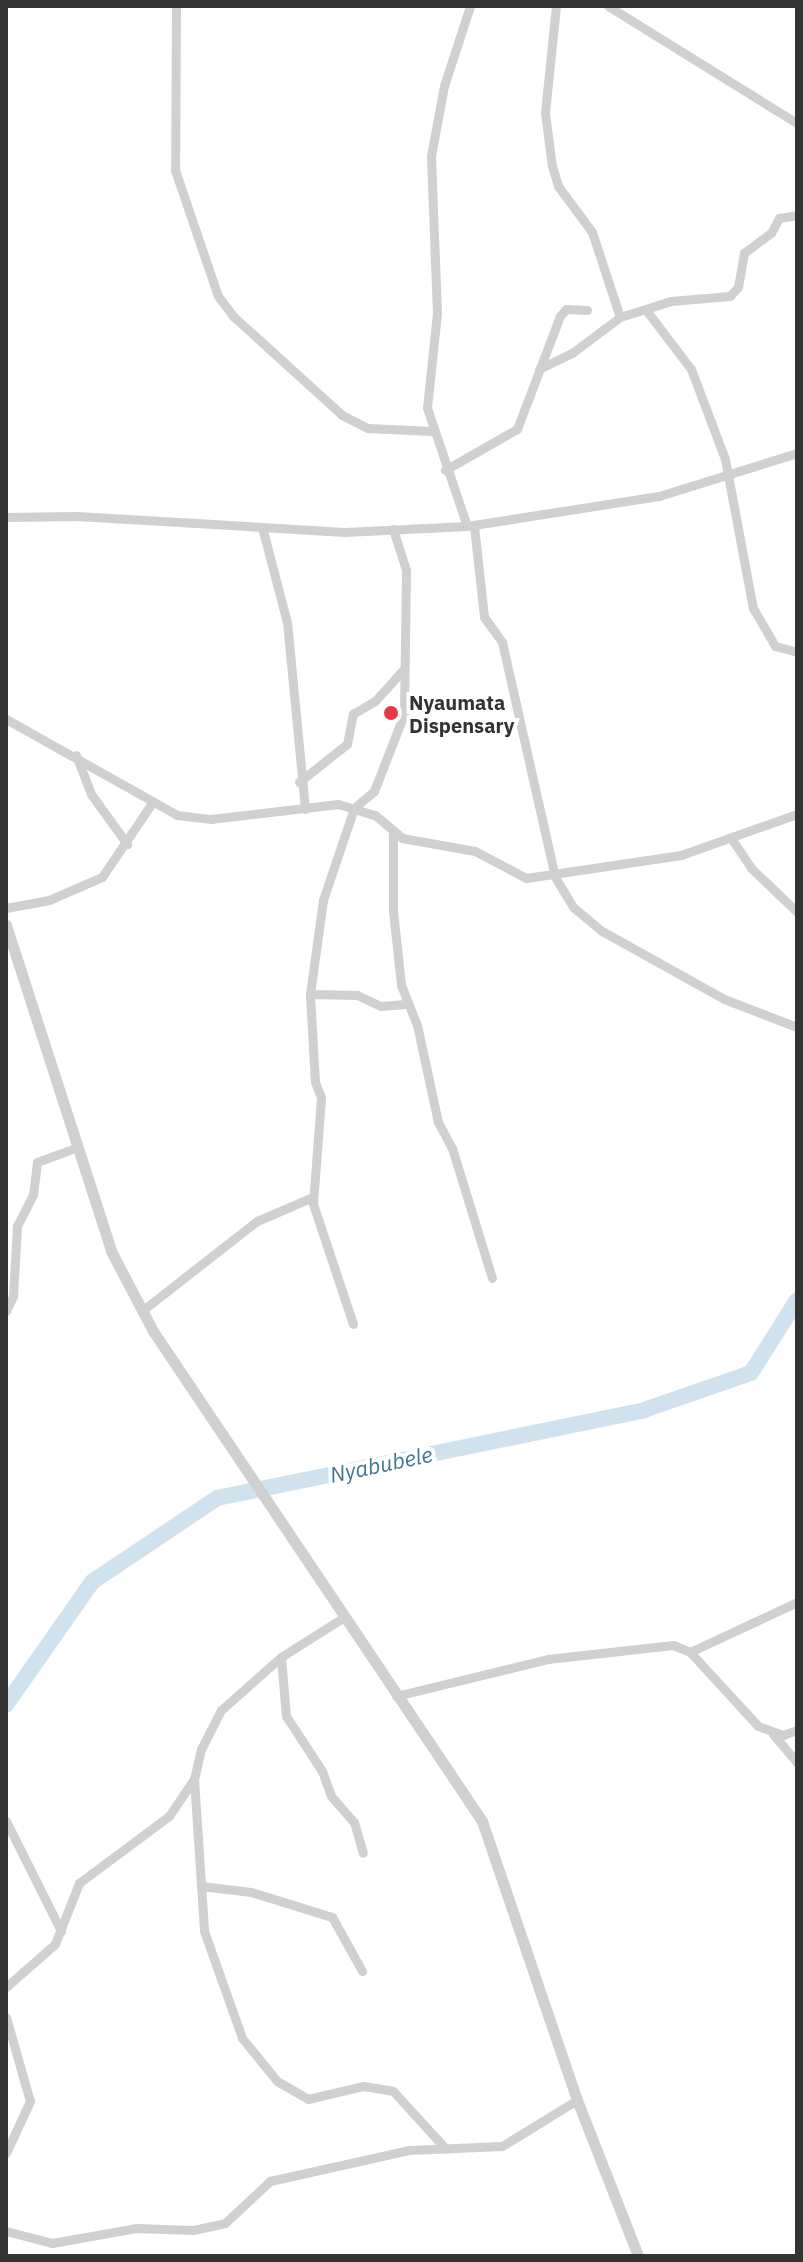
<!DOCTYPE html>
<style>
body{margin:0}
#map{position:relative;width:803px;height:2262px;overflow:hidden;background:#fff;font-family:"IBM Plex Sans",sans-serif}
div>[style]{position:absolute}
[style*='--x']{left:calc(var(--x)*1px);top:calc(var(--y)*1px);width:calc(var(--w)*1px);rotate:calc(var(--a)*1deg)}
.river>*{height:16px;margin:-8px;padding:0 8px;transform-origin:8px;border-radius:8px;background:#cfe2ee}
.minor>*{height:9px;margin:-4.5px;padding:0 4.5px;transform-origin:4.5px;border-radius:4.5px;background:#d0d0d0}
.tertiary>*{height:11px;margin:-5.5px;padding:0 5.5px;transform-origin:5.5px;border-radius:5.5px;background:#d0d0d0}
.dots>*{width:22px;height:22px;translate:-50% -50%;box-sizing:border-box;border:4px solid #fff;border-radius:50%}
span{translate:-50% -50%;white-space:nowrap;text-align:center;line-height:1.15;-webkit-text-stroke:8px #fff;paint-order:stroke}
.poi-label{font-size:20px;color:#333;font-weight:700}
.left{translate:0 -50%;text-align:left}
.water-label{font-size:22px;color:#3f7597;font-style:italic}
.frame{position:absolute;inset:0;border:8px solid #333;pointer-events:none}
</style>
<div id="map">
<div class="river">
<i style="--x:6;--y:1705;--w:150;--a:-55"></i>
<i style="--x:92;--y:1582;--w:151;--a:-33.9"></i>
<i style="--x:217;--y:1498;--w:436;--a:-11.6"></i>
<i style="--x:644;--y:1410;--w:113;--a:-19.1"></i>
<i style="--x:751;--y:1373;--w:86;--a:-57.8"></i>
</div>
<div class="minor">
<i style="--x:176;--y:6;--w:164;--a:90.3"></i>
<i style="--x:175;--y:170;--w:133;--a:71.2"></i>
<i style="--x:218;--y:296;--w:26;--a:53"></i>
<i style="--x:234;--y:317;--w:146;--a:42.2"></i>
<i style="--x:342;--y:415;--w:29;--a:27"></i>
<i style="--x:368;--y:428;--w:63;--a:2.7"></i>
<i style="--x:556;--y:6;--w:108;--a:95.9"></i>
<i style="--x:545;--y:113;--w:53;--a:82.5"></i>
<i style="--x:552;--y:166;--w:21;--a:73"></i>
<i style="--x:558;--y:186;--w:57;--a:53.5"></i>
<i style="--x:592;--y:232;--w:89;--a:71.8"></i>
<i style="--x:608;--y:6;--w:222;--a:31.8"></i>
<i style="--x:646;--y:310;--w:74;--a:52.7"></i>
<i style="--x:691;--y:369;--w:96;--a:69.3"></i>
<i style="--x:725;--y:459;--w:152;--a:79.4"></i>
<i style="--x:753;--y:608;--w:44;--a:59.9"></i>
<i style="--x:775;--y:646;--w:23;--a:15"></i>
<i style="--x:539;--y:369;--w:37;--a:-26"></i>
<i style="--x:572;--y:353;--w:60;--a:-36.9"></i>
<i style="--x:620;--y:317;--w:53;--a:-17.4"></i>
<i style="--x:671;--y:301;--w:59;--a:-4.8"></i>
<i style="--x:730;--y:296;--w:12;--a:-48"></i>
<i style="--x:738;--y:287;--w:35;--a:-80"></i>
<i style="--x:744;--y:253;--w:34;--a:-37"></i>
<i style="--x:771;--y:233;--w:17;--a:-62"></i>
<i style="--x:779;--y:218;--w:18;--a:-9"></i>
<i style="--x:445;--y:470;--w:83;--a:-29.7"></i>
<i style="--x:517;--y:429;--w:121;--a:-69.2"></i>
<i style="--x:560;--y:316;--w:9;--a:-49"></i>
<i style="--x:566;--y:309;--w:21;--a:3"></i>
<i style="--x:6;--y:517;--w:71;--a:-0.8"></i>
<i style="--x:77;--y:516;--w:268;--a:3.4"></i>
<i style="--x:345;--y:532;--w:122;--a:-2.8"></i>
<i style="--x:467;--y:526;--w:194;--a:-8.9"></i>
<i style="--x:659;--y:496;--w:145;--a:-17.3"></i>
<i style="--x:467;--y:526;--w:125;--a:-108.7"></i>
<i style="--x:427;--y:408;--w:96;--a:-84"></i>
<i style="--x:437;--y:313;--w:157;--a:-92.2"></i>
<i style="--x:431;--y:156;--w:71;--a:-79.5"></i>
<i style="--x:444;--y:86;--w:84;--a:-72"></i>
<i style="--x:474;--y:526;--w:92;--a:83.7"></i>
<i style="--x:484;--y:617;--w:31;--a:54"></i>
<i style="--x:502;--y:642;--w:241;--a:77.3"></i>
<i style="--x:555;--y:877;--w:35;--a:59"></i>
<i style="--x:573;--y:907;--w:38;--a:40"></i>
<i style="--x:602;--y:931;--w:140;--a:29.1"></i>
<i style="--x:724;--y:999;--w:78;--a:21"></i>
<i style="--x:262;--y:527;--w:98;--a:75.3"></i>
<i style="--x:287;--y:622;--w:188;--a:84.5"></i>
<i style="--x:6;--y:719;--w:196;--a:29.3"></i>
<i style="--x:177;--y:815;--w:34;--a:7"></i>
<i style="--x:211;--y:819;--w:128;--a:-6.7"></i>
<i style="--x:338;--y:804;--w:39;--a:17"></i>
<i style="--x:375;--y:815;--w:35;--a:40"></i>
<i style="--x:402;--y:838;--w:74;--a:10.1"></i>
<i style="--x:475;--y:851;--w:58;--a:27.9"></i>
<i style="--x:526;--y:878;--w:157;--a:-8.4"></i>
<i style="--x:681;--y:855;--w:123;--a:-19.5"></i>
<i style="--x:76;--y:755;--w:42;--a:69"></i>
<i style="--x:91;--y:794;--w:62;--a:54.2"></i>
<i style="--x:299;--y:782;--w:61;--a:-38.4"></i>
<i style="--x:347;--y:744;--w:31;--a:-79"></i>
<i style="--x:353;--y:714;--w:26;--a:-31"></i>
<i style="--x:375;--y:701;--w:42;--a:-47.9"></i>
<i style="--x:393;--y:833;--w:78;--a:90"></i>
<i style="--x:393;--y:911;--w:74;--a:83.8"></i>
<i style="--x:401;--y:985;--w:43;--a:68.2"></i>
<i style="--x:417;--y:1025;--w:99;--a:77.8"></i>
<i style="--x:438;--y:1122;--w:30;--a:62"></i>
<i style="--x:452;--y:1148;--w:136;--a:72.9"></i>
<i style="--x:731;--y:838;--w:36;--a:56"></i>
<i style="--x:751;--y:868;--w:64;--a:43.7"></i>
<i style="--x:6;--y:908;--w:44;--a:-10.5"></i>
<i style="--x:49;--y:900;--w:58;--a:-23.5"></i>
<i style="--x:102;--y:877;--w:89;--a:-56"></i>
<i style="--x:310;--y:994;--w:47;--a:1.2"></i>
<i style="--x:357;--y:995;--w:26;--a:25"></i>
<i style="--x:381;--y:1006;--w:24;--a:-5"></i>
<i style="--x:143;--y:1310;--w:145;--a:-38"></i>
<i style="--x:257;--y:1221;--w:61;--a:-23.2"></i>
<i style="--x:6;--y:1311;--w:17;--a:-65"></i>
<i style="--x:13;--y:1296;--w:70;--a:-86.7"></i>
<i style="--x:17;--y:1226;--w:35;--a:-63"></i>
<i style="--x:33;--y:1195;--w:33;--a:-83"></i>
<i style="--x:37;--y:1162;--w:44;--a:-20.1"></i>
<i style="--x:353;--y:1324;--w:126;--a:-108.4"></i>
<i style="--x:313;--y:1204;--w:107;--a:-85.7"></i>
<i style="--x:321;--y:1097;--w:16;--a:-112"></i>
<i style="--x:315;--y:1082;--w:88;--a:-93.3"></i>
<i style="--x:310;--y:994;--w:95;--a:-82.1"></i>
<i style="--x:323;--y:900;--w:97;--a:-71.4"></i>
<i style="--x:354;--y:808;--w:26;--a:-40"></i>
<i style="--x:374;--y:791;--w:83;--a:-68.7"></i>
<i style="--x:404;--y:714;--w:144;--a:-89.2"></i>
<i style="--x:406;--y:570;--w:43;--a:-107.6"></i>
<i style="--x:341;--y:1619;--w:71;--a:147.7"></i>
<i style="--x:281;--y:1657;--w:80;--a:138.5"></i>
<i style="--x:221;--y:1710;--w:44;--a:117.1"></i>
<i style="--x:201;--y:1749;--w:31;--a:103"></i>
<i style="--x:194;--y:1779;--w:152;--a:86.2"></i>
<i style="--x:204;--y:1931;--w:114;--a:70.4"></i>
<i style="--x:242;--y:2038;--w:55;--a:50.9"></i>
<i style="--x:277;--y:2081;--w:36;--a:30"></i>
<i style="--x:308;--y:2099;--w:57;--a:-13.3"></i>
<i style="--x:363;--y:2086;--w:30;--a:9"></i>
<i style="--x:393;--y:2091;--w:77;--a:47.6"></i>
<i style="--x:690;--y:1652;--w:118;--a:-25"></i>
<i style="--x:281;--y:1657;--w:59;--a:85.2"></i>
<i style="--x:286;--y:1716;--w:66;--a:56.8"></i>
<i style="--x:322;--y:1771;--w:27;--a:70"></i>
<i style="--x:331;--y:1796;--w:35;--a:49"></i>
<i style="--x:354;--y:1822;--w:32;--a:74"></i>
<i style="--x:396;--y:1696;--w:156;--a:-13.7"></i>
<i style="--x:548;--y:1659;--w:126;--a:-6.4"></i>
<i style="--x:673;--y:1645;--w:18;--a:22"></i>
<i style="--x:690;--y:1652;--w:100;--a:47.4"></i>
<i style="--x:758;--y:1726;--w:27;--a:20"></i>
<i style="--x:783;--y:1735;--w:15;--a:-20"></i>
<i style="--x:773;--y:1734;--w:38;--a:50"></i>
<i style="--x:6;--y:1821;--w:123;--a:63.4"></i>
<i style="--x:201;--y:1886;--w:50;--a:6.8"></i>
<i style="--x:251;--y:1892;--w:85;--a:17.2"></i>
<i style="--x:332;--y:1917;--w:62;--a:60.9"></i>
<i style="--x:6;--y:1987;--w:65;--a:-41.3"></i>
<i style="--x:55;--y:1944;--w:66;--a:-68.5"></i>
<i style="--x:79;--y:1883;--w:112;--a:-36.7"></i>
<i style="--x:169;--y:1816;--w:45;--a:-56"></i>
<i style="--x:6;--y:2017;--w:87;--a:74.1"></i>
<i style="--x:30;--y:2101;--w:57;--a:114.8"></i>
<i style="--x:6;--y:2231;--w:48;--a:14.6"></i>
<i style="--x:52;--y:2243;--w:85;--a:-10.1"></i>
<i style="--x:136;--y:2228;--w:57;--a:2"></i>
<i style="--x:193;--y:2230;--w:33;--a:-12"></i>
<i style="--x:225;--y:2223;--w:62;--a:-43"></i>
<i style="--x:270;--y:2181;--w:142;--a:-12.6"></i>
<i style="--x:409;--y:2150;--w:93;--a:-2.5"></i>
<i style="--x:502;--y:2146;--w:88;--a:-31.5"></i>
</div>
<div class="tertiary">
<i style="--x:6;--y:925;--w:342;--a:72.1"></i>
<i style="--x:111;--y:1251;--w:90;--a:62.3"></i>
<i style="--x:153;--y:1331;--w:590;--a:56.12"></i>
<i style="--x:482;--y:1821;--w:295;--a:71.2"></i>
<i style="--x:577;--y:2100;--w:168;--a:68.6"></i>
</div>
<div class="dots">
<i style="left:391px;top:713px;background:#e63946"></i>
</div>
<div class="poi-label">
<span class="left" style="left:409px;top:714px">Nyaumata<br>Dispensary</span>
</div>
<div class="water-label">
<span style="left:381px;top:1464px;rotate:-12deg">Nyabubele</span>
</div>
<div class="frame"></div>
</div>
